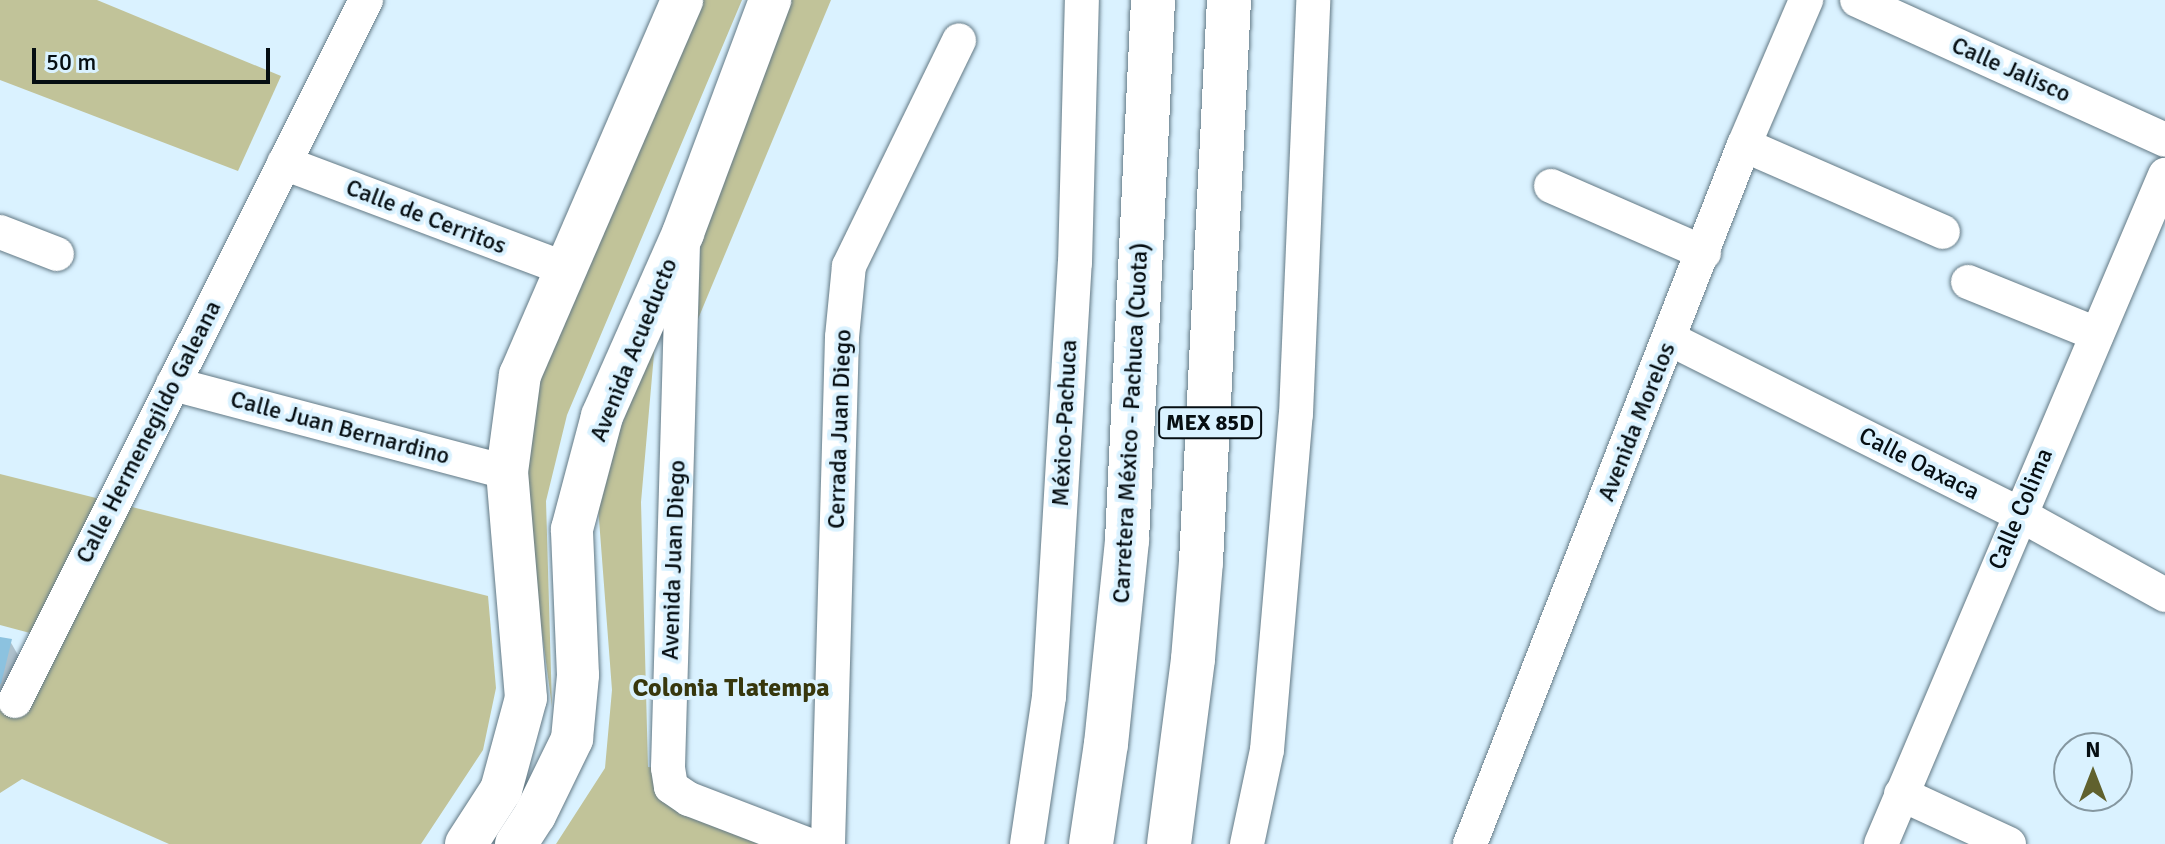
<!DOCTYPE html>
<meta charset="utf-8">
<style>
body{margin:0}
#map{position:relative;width:2165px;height:844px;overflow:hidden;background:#daf2ff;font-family:Signika,sans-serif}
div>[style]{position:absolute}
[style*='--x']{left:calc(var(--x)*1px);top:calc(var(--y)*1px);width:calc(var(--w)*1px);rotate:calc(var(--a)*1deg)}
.green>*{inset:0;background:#c1c399}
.shadow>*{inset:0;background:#0003}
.building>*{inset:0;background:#8cc2df}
.roads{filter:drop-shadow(0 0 2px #637985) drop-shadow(0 0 2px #637985)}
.minor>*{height:34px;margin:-17px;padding:0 17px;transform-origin:17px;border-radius:17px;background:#fff}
.tertiary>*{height:42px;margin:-21px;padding:0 21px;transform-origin:21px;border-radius:21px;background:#fff}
.motorway>*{height:44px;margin:-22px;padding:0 22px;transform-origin:22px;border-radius:22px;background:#fff}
span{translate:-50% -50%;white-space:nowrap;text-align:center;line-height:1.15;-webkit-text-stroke:8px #daf2ff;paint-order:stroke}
.shield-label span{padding:2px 6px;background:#daf2ff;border:2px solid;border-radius:6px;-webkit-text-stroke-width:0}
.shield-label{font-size:22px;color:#060e12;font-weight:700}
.street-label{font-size:24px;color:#060e12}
.neighbourhood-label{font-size:26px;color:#37370d;font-weight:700}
.north{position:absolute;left:2053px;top:732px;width:80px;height:80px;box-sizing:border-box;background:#daf2ff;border:2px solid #8597a0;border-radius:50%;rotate:0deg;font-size:22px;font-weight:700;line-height:32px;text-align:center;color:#060e12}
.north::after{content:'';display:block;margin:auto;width:28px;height:36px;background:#60612e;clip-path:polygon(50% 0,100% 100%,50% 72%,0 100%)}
.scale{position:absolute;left:32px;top:48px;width:238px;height:36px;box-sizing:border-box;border:4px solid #060e12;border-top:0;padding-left:10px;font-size:24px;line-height:28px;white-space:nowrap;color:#060e12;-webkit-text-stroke:6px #daf2ff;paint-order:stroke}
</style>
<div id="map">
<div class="green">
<i style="clip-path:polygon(0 0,97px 0,281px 76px,238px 171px,0 80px)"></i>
<i style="clip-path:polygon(702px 0,742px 0,567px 415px,546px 501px,552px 707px,525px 505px,534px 388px)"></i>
<i style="clip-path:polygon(786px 0,831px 0,698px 319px,701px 224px)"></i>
<i style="clip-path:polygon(656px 331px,641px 502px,648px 767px,658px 768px,807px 844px,556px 844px,605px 768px,612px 690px,597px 493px)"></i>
<i style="clip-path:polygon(0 474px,488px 596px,496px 688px,483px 750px,421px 844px,169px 844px,22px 779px,0 793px,0 700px,30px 633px,0 625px)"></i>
</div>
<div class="shadow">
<i style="clip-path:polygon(0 639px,10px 641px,22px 662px,0 707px)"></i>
</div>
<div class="building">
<i style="clip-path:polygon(0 637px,12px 639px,1px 684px,0 684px)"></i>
</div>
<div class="roads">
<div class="minor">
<i style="--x:1857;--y:0;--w:338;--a:24.4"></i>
<i style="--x:1744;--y:145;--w:217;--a:23.6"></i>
<i style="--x:284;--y:163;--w:303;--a:20.6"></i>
<i style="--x:1551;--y:186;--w:167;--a:23.6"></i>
<i style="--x:0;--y:232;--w:61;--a:21.1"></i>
<i style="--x:683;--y:243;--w:525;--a:91.64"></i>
<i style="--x:668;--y:768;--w:19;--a:81"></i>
<i style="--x:671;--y:787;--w:22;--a:34"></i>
<i style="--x:689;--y:799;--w:125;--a:21"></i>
<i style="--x:1968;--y:282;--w:139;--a:22"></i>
<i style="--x:1670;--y:339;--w:390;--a:26.6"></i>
<i style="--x:2019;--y:514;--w:167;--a:29"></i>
<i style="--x:173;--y:384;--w:345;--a:14.8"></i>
<i style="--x:15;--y:701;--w:784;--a:-63.4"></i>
<i style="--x:1901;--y:794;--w:119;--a:24.8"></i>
<i style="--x:828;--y:844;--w:507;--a:-88.42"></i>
<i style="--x:842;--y:337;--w:71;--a:-84.4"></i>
<i style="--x:849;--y:266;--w:251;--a:-64"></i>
<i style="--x:1027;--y:844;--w:149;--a:-81.5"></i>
<i style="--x:1049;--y:697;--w:435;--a:-86.6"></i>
<i style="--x:1075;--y:263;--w:263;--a:-88.5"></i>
<i style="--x:1247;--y:844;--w:96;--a:-78"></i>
<i style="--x:1267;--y:750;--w:337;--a:-85.1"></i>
<i style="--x:1296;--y:414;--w:414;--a:-87.6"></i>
<i style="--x:1470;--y:844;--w:751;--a:-68.6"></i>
<i style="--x:1744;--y:145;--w:158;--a:-66.8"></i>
<i style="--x:1881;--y:844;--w:727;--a:-67"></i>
</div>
<div class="tertiary">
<i style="--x:466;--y:844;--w:64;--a:-57.1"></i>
<i style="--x:501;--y:790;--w:95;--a:-74.8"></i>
<i style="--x:526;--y:698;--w:227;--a:-94.8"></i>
<i style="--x:507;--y:472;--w:98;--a:-82.4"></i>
<i style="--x:520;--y:375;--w:408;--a:-66.6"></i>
<i style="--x:516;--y:844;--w:35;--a:-57"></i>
<i style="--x:535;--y:815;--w:85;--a:-64"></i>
<i style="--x:572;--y:739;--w:64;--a:-84.6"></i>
<i style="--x:578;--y:675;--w:146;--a:-92.4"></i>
<i style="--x:572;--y:529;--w:117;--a:-75.1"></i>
<i style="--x:602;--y:416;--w:200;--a:-66.1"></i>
<i style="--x:683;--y:233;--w:249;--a:-69.5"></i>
</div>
<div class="motorway">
<i style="--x:1091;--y:844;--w:101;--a:-81.5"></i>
<i style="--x:1106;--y:744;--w:205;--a:-84.1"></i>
<i style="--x:1127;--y:540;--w:541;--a:-87.24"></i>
<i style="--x:1169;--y:844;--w:187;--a:-82.6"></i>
<i style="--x:1193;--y:659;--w:97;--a:-85.3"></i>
<i style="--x:1201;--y:562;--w:563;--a:-87.15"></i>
</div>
</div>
<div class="shield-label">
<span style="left:1210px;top:423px">MEX 85D</span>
</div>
<div class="street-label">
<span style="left:2011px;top:70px;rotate:24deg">Calle Jalisco</span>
<span style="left:426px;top:217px;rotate:21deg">Calle de Cerritos</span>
<span style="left:634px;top:350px;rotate:-68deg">Avenida Acueducto</span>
<span style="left:1637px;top:422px;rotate:-68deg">Avenida Morelos</span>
<span style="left:1065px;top:423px;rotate:-87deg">México-Pachuca</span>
<span style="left:1131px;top:423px;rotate:-87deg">Carretera México - Pachuca (Cuota)</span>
<span style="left:340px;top:428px;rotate:15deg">Calle Juan Bernardino</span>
<span style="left:840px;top:429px;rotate:-88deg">Cerrada Juan Diego</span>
<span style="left:149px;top:432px;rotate:-63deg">Calle Hermenegildo Galeana</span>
<span style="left:1919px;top:464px;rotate:27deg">Calle Oaxaca</span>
<span style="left:2021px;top:509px;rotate:-67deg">Calle Colima</span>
<span style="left:674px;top:560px;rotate:-88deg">Avenida Juan Diego</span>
</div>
<div class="neighbourhood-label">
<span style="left:731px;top:689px">Colonia Tlatempa</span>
</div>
<div class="north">N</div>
<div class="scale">50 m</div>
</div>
